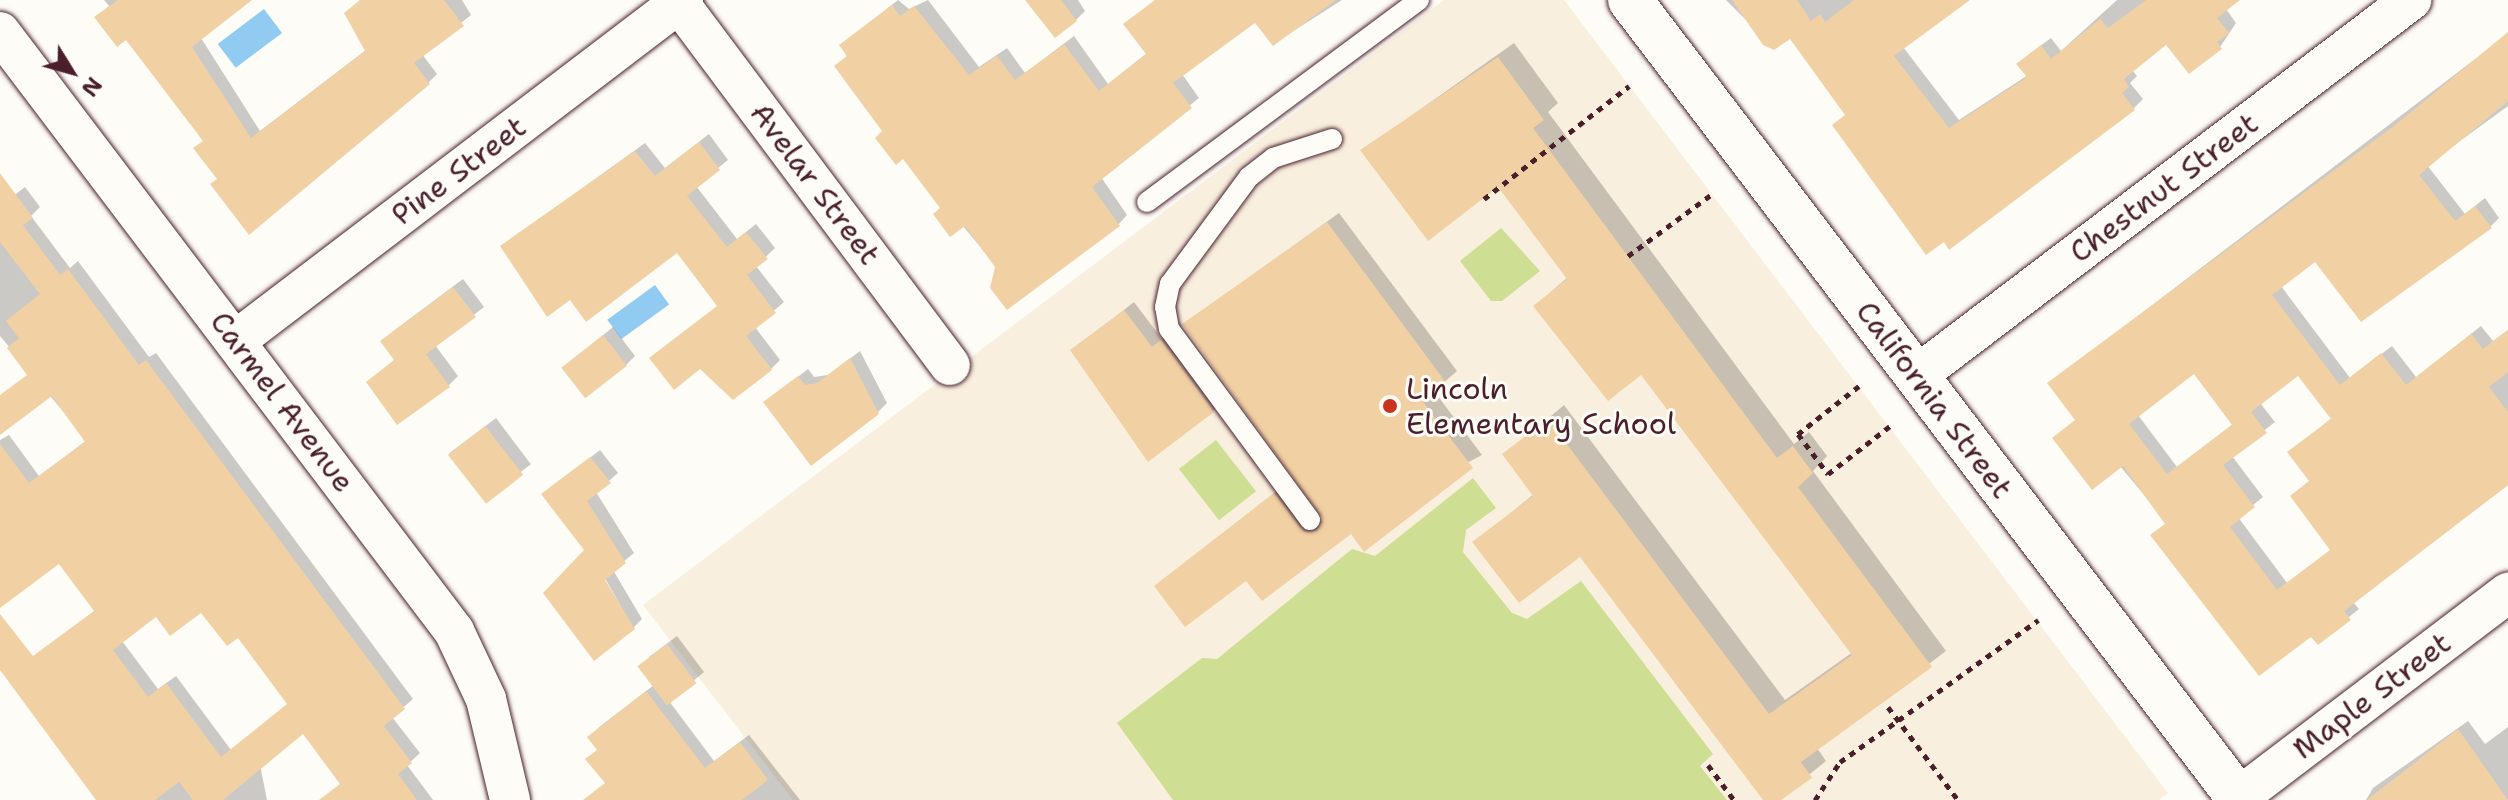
<!DOCTYPE html>
<style>
body{margin:0}
#map{position:relative;width:2508px;height:800px;overflow:hidden;background:#fdfcf7;font-family:"Shantell Sans",sans-serif}
div>[style]{position:absolute}
[style*='--x']{left:calc(var(--x)*1px);top:calc(var(--y)*1px);width:calc(var(--w)*1px);rotate:calc(var(--a)*1deg)}
.built>*{inset:0;background:#f9efde}
.green>*{inset:0;background:#cede92;transform-origin:0 0}
.water>*{inset:0;background:#92cbf1;transform-origin:0 0}
.shadow>*{inset:0;background:#0003;transform-origin:0 0}
.building>*{inset:0;background:#f1d1a3;transform-origin:0 0}
.path>*{height:5px;margin-top:-2.5px;transform-origin:0;background:repeating-linear-gradient(90deg,#4a1f2b 0 6px,transparent 0 12px)}
.roads{filter:drop-shadow(0 0 2px #4a1f2b) drop-shadow(0 0 2px #4a1f2b)}
.lane>*{height:20px;margin:-10px;padding:0 10px;transform-origin:10px;border-radius:10px;background:#fdfcf7}
.street>*{height:40px;margin:-20px;padding:0 20px;transform-origin:20px;border-radius:20px;background:#fdfcf7}
.secondary>*{height:44px;margin:-22px;padding:0 22px;transform-origin:22px;border-radius:22px;background:#fdfcf7}
.dots>*{width:22px;height:22px;translate:-50% -50%;box-sizing:border-box;border:4px solid #fdfcf7;border-radius:50%}
span{translate:-50% -50%;white-space:nowrap;text-align:center;line-height:1.15;-webkit-text-stroke:6px #fdfcf7;paint-order:stroke}
.street-label{font-size:30px;color:#4a1f2b}
.poi-label{font-size:30px;color:#4a1f2b}
.left{translate:0 -50%;text-align:left}
.north{position:absolute;left:32px;top:32px;width:80px;height:80px;-webkit-text-stroke:6px #fdfcf7;paint-order:stroke;rotate:127deg;font-size:22px;font-weight:700;line-height:32px;text-align:center;color:#4a1f2b}
.north::after{content:'';display:block;margin:auto;width:28px;height:36px;background:#4a1f2b;clip-path:polygon(50% 0,100% 100%,50% 72%,0 100%)}
</style>
<div id="map">
<div class="built">
<i style="clip-path:polygon(1444px 0,1564px 0,2168px 793px,2159px 800px,793px 800px,643px 605px)"></i>
</div>
<div class="green">
<i style="clip-path:polygon(1501px 228px,1540px 271px,1502px 301px,1491px 301px,1460px 261px)"></i>
<i style="left:1216px;top:440px;width:65px;height:47px;rotate:52deg"></i>
<i style="clip-path:polygon(1473px 478px,1496px 508px,1466px 530px,1463px 552px,1512px 613px,1527px 619px,1581px 581px,1713px 754px,1700px 766px,1727px 800px,1173px 800px,1117px 723px,1202px 658px,1217px 659px,1352px 549px,1375px 556px)"></i>
</div>
<div class="water">
<i style="left:264px;top:9px;width:30px;height:58px;rotate:53deg"></i>
<i style="left:655px;top:285px;width:24px;height:59px;rotate:54deg"></i>
</div>
<div class="shadow">
<i style="clip-path:polygon(104px 0,248px 0,201px 38px,260px 131px,366px 50px,360px 0,462px 0,471px 15px,422px 54px,437px 74px,428px 83px,219px 178px,205px 139px,126px 37px,97px 17px,109px 6px)"></i>
<i style="clip-path:polygon(898px 0,909px 9px,928px 0,979px 67px,1007px 48px,1025px 73px,1074px 36px,1108px 84px,1147px 53px,1155px 0,1342px 0,1273px 44px,1256px 20px,1182px 74px,1199px 98px,1101px 177px,1127px 215px,1119px 224px,997px 267px,884px 131px,841px 45px)"></i>
<i style="clip-path:polygon(1028px 0,1078px 0,1085px 11px,1076px 20px)"></i>
<i style="clip-path:polygon(1726px 0,1964px 0,1903px 47px,1959px 120px,2028px 75px,2028px 55px,2051px 38px,2061px 51px,2117px 0,2237px 0,2226px 9px,2236px 23px,2220px 47px,2167px 42px,2132px 70px,2137px 76px,2130px 83px,2143px 99px,2134px 108px,1949px 247px,1790px 36px,1774px 48px)"></i>
<i style="clip-path:polygon(evenodd,2508px 34px,2508px 106px,2427px 165px,2465px 214px,2485px 198px,2499px 218px,2490px 227px,2316px 260px,2281px 286px,2350px 378px,2392px 346px,2416px 377px,2481px 326px,2493px 341px,2508px 330px,2508px 485px,2353px 602px,2359px 609px,2318px 642px,2153px 535px,2167px 522px,2050px 383px,2508px 34px,2194px 372px,2233px 424px,2177px 467px,2138px 415px,2194px 372px,2508px 34px,2299px 374px,2333px 417px,2290px 452px,2311px 480px,2332px 549px,2287px 583px,2238px 517px,2263px 497px,2232px 456px,2275px 422px,2260px 403px,2299px 374px)"></i>
<i style="clip-path:polygon(1514px 43px,1558px 103px,1548px 112px,1794px 444px,1809px 432px,1827px 456px,1813px 471px,1946px 651px,1817px 748px,1826px 761px,1778px 800px,1766px 800px,1580px 554px,1475px 542px,1534px 494px,1505px 455px,1564px 405px,1785px 700px,1853px 652px,1641px 372px,1535px 306px,1568px 277px,1498px 184px,1363px 150px)"></i>
<i style="clip-path:polygon(709px 134px,728px 160px,696px 186px,737px 239px,756px 224px,775px 248px,756px 266px,784px 302px,755px 327px,780px 360px,771px 369px,677px 250px,570px 298px,502px 246px,645px 143px,665px 168px)"></i>
<i style="clip-path:polygon(evenodd,25px 187px,40px 207px,31px 216px,70px 268px,78px 261px,149px 357px,156px 353px,413px 699px,392px 717px,420px 753px,407px 765px,433px 800px,339px 800px,342px 782px,304px 731px,260px 765px,267px 800px,99px 800px,96px 610px,60px 561px,0 606px,0 440px,9px 435px,39px 476px,87px 440px,0 336px,0 206px,25px 187px,202px 610px,238px 635px,289px 704px,231px 750px,176px 676px,158px 689px,122px 641px,156px 614px,202px 610px)"></i>
<i style="clip-path:polygon(1339px 213px,1457px 371px,1434px 391px,1482px 455px,1247px 578px,1156px 586px,1286px 484px,1316px 521px,1326px 521px,1184px 324px)"></i>
<i style="clip-path:polygon(463px 279px,484px 307px,435px 345px,458px 376px,449px 385px,368px 382px,396px 359px,392px 332px)"></i>
<i style="clip-path:polygon(1134px 302px,1162px 339px,1171px 332px,1222px 402px,1213px 411px,1073px 350px)"></i>
<i style="clip-path:polygon(613px 327px,635px 356px,626px 365px,563px 368px)"></i>
<i style="clip-path:polygon(860px 351px,887px 403px,878px 412px,766px 402px,808px 369px,814px 377px,828px 375px)"></i>
<i style="left:496px;top:418px;width:58px;height:59px;rotate:53deg"></i>
<i style="clip-path:polygon(600px 450px,618px 473px,596px 492px,634px 553px,613px 570px,642px 619px,633px 628px,553px 486px)"></i>
<i style="clip-path:polygon(677px 636px,704px 672px,669px 701px,714px 761px,749px 735px,800px 800px,605px 800px,606px 782px,588px 759px,598px 749px,598px 728px,654px 685px,649px 657px)"></i>
<i style="clip-path:polygon(2468px 721px,2485px 744px,2508px 727px,2508px 800px,2366px 800px,2373px 788px)"></i>
</div>
<div class="building">
<i style="clip-path:polygon(118px 0,252px 0,192px 47px,251px 138px,365px 51px,344px 13px,360px 0,444px 0,464px 26px,414px 63px,430px 84px,249px 235px,210px 184px,217px 179px,193px 148px,203px 141px,126px 40px,117px 47px,94px 17px)"></i>
<i style="clip-path:polygon(1025px 0,1061px 0,1077px 21px,1055px 38px)"></i>
<i style="clip-path:polygon(1155px 0,1336px 0,1273px 46px,1255px 23px,1173px 83px,1192px 108px,1092px 187px,1120px 226px,1007px 310px,990px 288px,995px 267px,965px 226px,950px 237px,933px 214px,940px 208px,903px 159px,896px 165px,875px 138px,882px 131px,834px 66px,847px 56px,839px 45px,892px 5px,900px 16px,914px 6px,969px 75px,997px 56px,1015px 80px,1064px 44px,1099px 91px,1146px 54px,1123px 24px)"></i>
<i style="clip-path:polygon(1732px 0,1797px 0,1811px 21px,1820px 14px,1825px 22px,1854px 0,1970px 0,1894px 56px,1949px 128px,2027px 77px,2016px 64px,2041px 45px,2051px 59px,2100px 19px,2108px 28px,2146px 0,2240px 0,2217px 18px,2229px 33px,2217px 42px,2222px 49px,2189px 74px,2166px 45px,2124px 79px,2129px 87px,2122px 93px,2135px 110px,1949px 250px,1944px 242px,1926px 255px,1832px 125px,1845px 115px,1790px 39px,1774px 50px,1763px 45px)"></i>
<i style="clip-path:polygon(evenodd,2508px 32px,2508px 101px,2419px 175px,2455px 221px,2475px 206px,2492px 228px,2361px 322px,2315px 262px,2272px 295px,2340px 385px,2381px 353px,2406px 385px,2471px 334px,2483px 349px,2508px 330px,2508px 372px,2489px 387px,2508px 412px,2508px 485px,2344px 611px,2351px 620px,2318px 645px,2311px 637px,2259px 676px,2150px 535px,2165px 524px,2123px 466px,2092px 490px,2052px 438px,2075px 420px,2047px 383px,2394px 126px,2508px 32px,2194px 374px,2232px 425px,2167px 474px,2129px 424px,2194px 374px,2508px 32px,2298px 376px,2331px 419px,2287px 452px,2309px 481px,2290px 496px,2330px 550px,2277px 590px,2230px 527px,2255px 507px,2223px 465px,2267px 433px,2251px 412px,2298px 376px)"></i>
<i style="clip-path:polygon(1498px 57px,1544px 120px,1533px 128px,1777px 458px,1793px 446px,1813px 473px,1798px 487px,1932px 667px,1801px 762px,1812px 778px,1781px 800px,1763px 800px,1580px 557px,1519px 603px,1472px 542px,1533px 496px,1502px 454px,1548px 419px,1769px 714px,1852px 655px,1641px 375px,1608px 401px,1533px 306px,1567px 279px,1498px 187px,1428px 241px,1360px 150px)"></i>
<i style="clip-path:polygon(699px 142px,720px 170px,687px 196px,727px 247px,746px 232px,768px 259px,747px 275px,776px 313px,746px 336px,772px 370px,733px 400px,700px 369px,674px 390px,649px 358px,717px 306px,677px 253px,586px 322px,570px 300px,547px 317px,500px 246px,635px 151px,655px 176px)"></i>
<i style="clip-path:polygon(evenodd,0 173px,33px 218px,23px 225px,60px 275px,68px 269px,139px 365px,146px 360px,405px 709px,384px 726px,412px 763px,398px 774px,417px 800px,319px 800px,340px 784px,303px 734px,223px 800px,193px 800px,179px 782px,155px 800px,96px 800px,0 670px,0 614px,33px 656px,94px 611px,59px 564px,0 608px,0 444px,29px 483px,85px 442px,52px 396px,0 435px,0 395px,27px 375px,7px 348px,19px 338px,6px 321px,40px 294px,0 242px,0 173px,201px 613px,227px 646px,238px 638px,287px 704px,221px 757px,166px 683px,148px 697px,113px 650px,156px 617px,170px 636px,201px 613px)"></i>
<i style="clip-path:polygon(1327px 222px,1447px 384px,1423px 402px,1473px 468px,1364px 552px,1351px 534px,1262px 601px,1246px 581px,1185px 627px,1154px 586px,1274px 493px,1304px 532px,1317px 531px,1323px 519px,1182px 324px)"></i>
<i style="clip-path:polygon(453px 287px,476px 317px,426px 354px,450px 387px,397px 425px,366px 382px,394px 360px,380px 341px)"></i>
<i style="clip-path:polygon(1124px 310px,1152px 347px,1161px 340px,1214px 412px,1148px 462px,1070px 350px)"></i>
<i style="left:603px;top:335px;width:39px;height:53px;rotate:52deg"></i>
<i style="clip-path:polygon(850px 358px,879px 414px,811px 466px,763px 402px,798px 376px,805px 385px,817px 383px)"></i>
<i style="left:485px;top:426px;width:62px;height:47px;rotate:52deg"></i>
<i style="clip-path:polygon(590px 457px,611px 483px,587px 501px,626px 563px,605px 580px,635px 629px,594px 661px,543px 593px,584px 550px,541px 494px)"></i>
<i style="left:667px;top:644px;width:49px;height:37px;rotate:53deg"></i>
<i style="clip-path:polygon(646px 691px,705px 768px,740px 742px,768px 780px,742px 800px,583px 800px,605px 783px,585px 759px,597px 750px,587px 737px)"></i>
<i style="clip-path:polygon(2458px 729px,2508px 800px,2367px 800px)"></i>
</div>
<div class="path">
<i style="--x:1484;--y:199;--w:184;--a:-37.9"></i>
<i style="--x:1628;--y:256;--w:104;--a:-36.4"></i>
<i style="--x:1859;--y:386;--w:78;--a:141.8"></i>
<i style="--x:1798;--y:434;--w:50;--a:53.1"></i>
<i style="--x:1828;--y:474;--w:78;--a:-37.7"></i>
<i style="--x:1888;--y:707;--w:116;--a:53"></i>
<i style="--x:1708;--y:765;--w:44;--a:53.4"></i>
<i style="--x:1815;--y:800;--w:45;--a:-56.7"></i>
<i style="--x:1840;--y:762;--w:244;--a:-35.6"></i>
</div>
<div class="roads">
<div class="lane">
<i style="--x:1147;--y:202;--w:339;--a:-36.6"></i>
<i style="--x:1310;--y:520;--w:237;--a:-126.4"></i>
<i style="--x:1169;--y:329;--w:22;--a:-100"></i>
<i style="--x:1165;--y:307;--w:24;--a:-78"></i>
<i style="--x:1170;--y:284;--w:133;--a:-53.6"></i>
<i style="--x:1249;--y:177;--w:31;--a:-38"></i>
<i style="--x:1273;--y:158;--w:62;--a:-17.9"></i>
</div>
<div class="street">
<i style="--x:679;--y:3;--w:452;--a:53.2"></i>
<i style="--x:0;--y:32;--w:752;--a:52.84"></i>
<i style="--x:454;--y:631;--w:75;--a:64.8"></i>
<i style="--x:486;--y:699;--w:104;--a:76.6"></i>
<i style="--x:235;--y:341;--w:563;--a:-37.28"></i>
<i style="--x:1916;--y:376;--w:622;--a:-37.22"></i>
<i style="--x:2235;--y:800;--w:343;--a:-37.2"></i>
</div>
<div class="secondary">
<i style="--x:1630;--y:0;--w:1006;--a:52.67"></i>
</div>
</div>
<div class="dots">
<i style="left:1390px;top:406px;background:#c8321e"></i>
</div>
<div class="street-label">
<span style="left:459px;top:171px;rotate:-37deg">Pine Street</span>
<span style="left:815px;top:184px;rotate:53deg">Avelar Street</span>
<span style="left:2164px;top:188px;rotate:-37deg">Chestnut Street</span>
<span style="left:1934px;top:400px;rotate:53deg">California Street</span>
<span style="left:282px;top:402px;rotate:53deg">Carmel Avenue</span>
<span style="left:2372px;top:696px;rotate:-37deg">Maple Street</span>
</div>
<div class="poi-label">
<span class="left" style="left:1406px;top:406px">Lincoln<br>Elementary School</span>
</div>
<div class="north">N</div>
</div>
